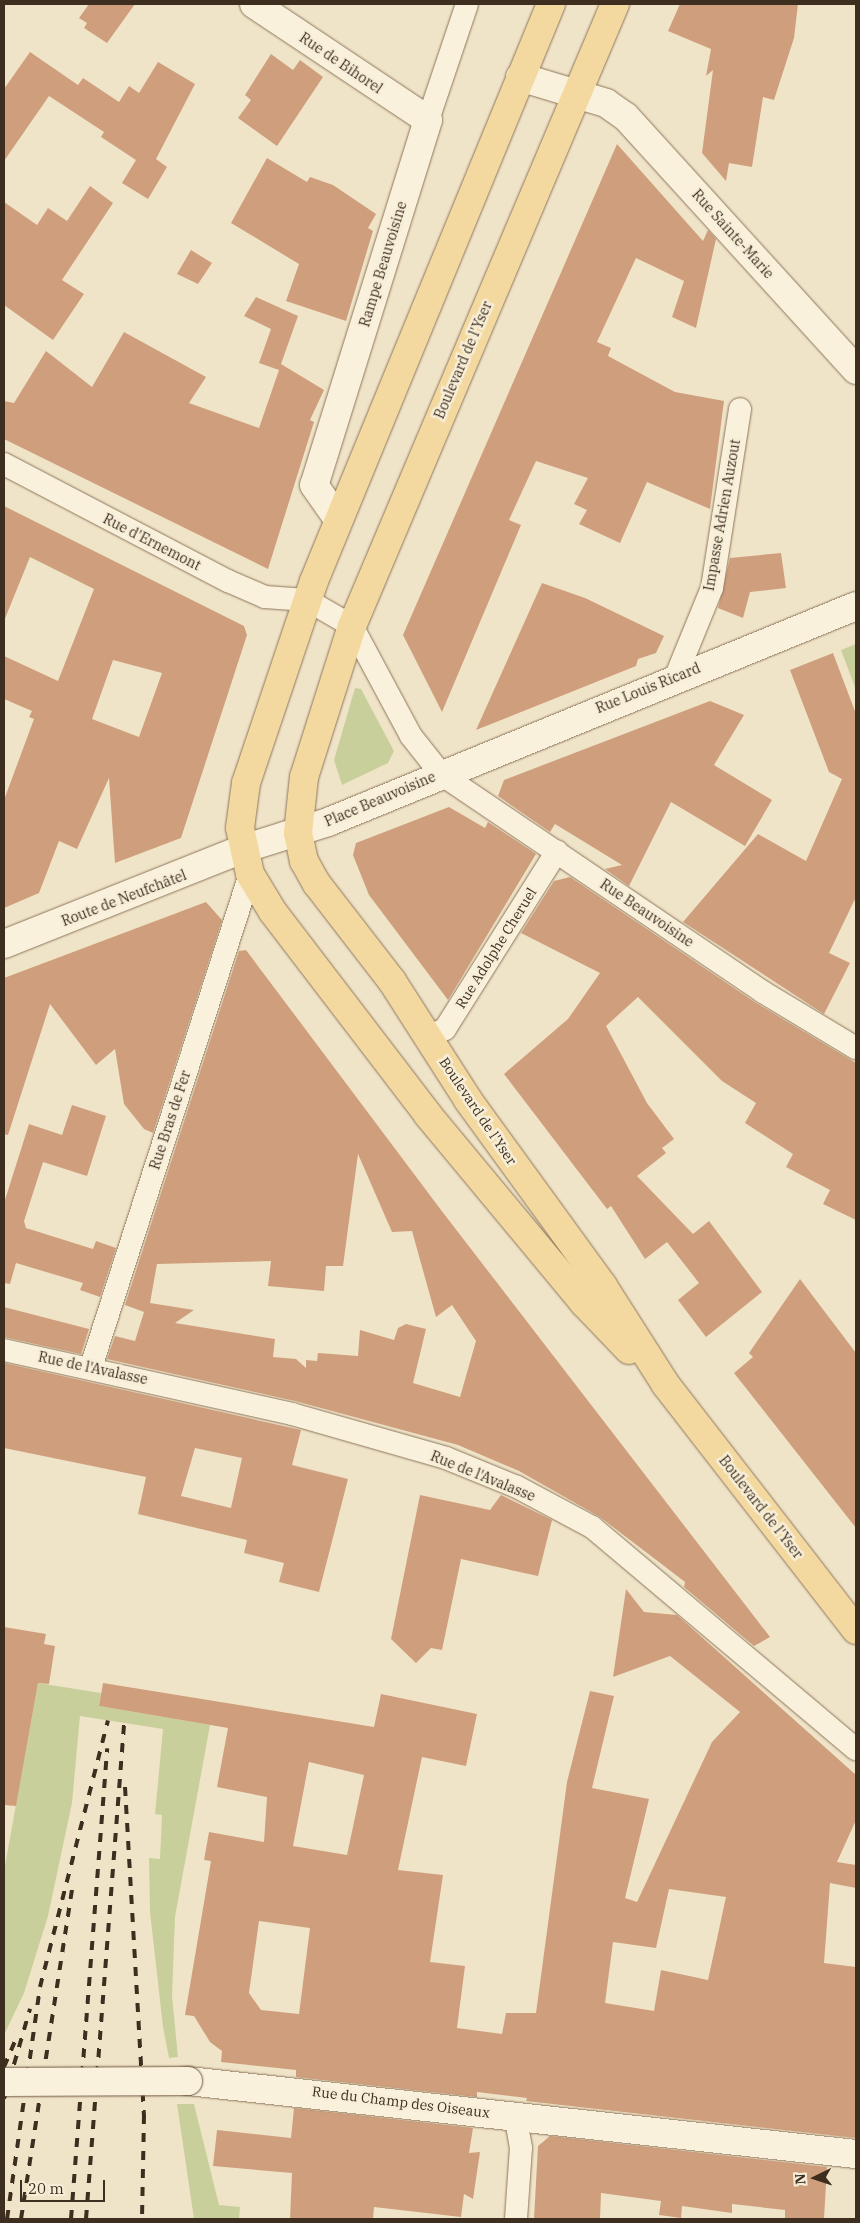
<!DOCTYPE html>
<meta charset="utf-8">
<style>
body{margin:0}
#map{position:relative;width:860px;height:2223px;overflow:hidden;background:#f0e4c8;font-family:"IBM Plex Serif",serif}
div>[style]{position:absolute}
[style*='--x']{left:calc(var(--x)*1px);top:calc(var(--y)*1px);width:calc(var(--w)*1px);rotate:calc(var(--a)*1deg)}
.green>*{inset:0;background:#c9cf9b}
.building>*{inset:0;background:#cf9f7d}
.roads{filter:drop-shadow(0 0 1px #8d765c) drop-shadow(0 0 1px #8d765c)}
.street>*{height:22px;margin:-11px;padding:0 11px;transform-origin:11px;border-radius:11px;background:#faf1dc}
.secondary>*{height:28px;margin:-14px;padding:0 14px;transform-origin:14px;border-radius:14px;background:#faf1dc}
.primary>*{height:28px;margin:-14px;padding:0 14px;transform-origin:14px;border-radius:14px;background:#f3d9a0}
.rail>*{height:4px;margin-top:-2px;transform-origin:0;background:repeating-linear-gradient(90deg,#3d2e20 0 9px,transparent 0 18px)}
.bridges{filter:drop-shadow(0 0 1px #6f573f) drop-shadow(0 0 1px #6f573f)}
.secondary-bridge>*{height:28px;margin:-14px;padding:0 14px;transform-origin:14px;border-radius:14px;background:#faf1dc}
span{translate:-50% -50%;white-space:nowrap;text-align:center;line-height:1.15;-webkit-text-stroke:5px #f7eed8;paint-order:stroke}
.street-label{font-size:14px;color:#3d2e20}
.frame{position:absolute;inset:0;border:5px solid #3d2e20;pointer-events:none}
.north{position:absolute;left:790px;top:2153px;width:50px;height:50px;-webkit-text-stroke:4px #f7eed8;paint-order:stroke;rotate:266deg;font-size:14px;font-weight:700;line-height:20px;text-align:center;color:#3d2e20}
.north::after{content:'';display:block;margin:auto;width:18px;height:22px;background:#3d2e20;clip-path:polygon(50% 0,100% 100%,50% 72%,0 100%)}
.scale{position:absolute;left:20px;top:2180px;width:85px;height:22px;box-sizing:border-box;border:2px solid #3d2e20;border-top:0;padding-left:6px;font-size:15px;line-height:18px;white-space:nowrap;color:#3d2e20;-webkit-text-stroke:4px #f7eed8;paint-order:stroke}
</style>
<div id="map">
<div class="green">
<i style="clip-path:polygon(856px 644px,856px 690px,841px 650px)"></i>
<i style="clip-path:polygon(355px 688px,361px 689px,394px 751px,388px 763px,342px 785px,334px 760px)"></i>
<i style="clip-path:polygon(38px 1683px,101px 1693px,99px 1706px,210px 1725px,175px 1917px,172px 1996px,178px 2057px,169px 2058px,163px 2027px,150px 1912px,149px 1858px,160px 1859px,162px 1815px,155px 1814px,163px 1729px,80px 1716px,72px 1803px,48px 1916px,24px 1993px,4px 2035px,4px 1871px)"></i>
<i style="clip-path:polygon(177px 2104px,194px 2104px,219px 2205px,240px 2207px,239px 2219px,194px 2219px)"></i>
</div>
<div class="building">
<i style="clip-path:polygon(89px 4px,135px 4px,107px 43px,84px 28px,87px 23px,79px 18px)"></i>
<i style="clip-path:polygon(680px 4px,798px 4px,794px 38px,774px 100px,763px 97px,752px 167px,729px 163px,726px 181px,702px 153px,713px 70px,706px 76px,711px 49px,668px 31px)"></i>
<i style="clip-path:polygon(30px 52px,78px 85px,83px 78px,119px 102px,129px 86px,139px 93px,158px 62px,195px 84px,156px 159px,167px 167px,148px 199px,122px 183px,136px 160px,101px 137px,104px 132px,49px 96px,4px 161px,4px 89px)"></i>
<i style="clip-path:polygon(271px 54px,293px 70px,300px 60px,323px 77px,277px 146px,238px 118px,251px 100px,245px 95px)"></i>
<i style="clip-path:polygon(617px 144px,703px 241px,708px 230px,716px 239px,696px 328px,672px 317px,684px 281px,636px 258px,597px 342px,611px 348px,608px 356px,675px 392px,724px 401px,710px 509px,647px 482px,620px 543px,579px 524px,587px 510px,574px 504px,588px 478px,536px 461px,509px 520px,521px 525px,442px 712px,403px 635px)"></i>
<i style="clip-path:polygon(267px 158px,307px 182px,310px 177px,333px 185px,376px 214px,368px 228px,373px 231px,346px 321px,286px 301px,299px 264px,231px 223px)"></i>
<i style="clip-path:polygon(90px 186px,113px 203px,62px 280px,84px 294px,53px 340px,4px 305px,4px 202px,37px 225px,48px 208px,67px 221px)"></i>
<i style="clip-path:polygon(191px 250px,212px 263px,198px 284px,177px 274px)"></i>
<i style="clip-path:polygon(256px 297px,298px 316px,281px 364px,324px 390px,310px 420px,314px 422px,268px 569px,4px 439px,4px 401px,14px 403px,46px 351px,92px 387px,124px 332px,206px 377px,189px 403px,259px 428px,279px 370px,259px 363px,271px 329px,244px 316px)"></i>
<i style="clip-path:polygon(evenodd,4px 506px,244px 626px,247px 635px,181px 838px,115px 863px,109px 778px,77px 849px,59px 841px,39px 893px,4px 908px,4px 800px,34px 719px,29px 717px,32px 711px,4px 699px,4px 656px,58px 681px,94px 589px,30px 557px,4px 621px,4px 506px,113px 660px,162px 673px,139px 737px,92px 719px,113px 660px)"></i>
<i style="clip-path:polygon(781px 553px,786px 588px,750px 592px,743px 618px,718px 608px,730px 558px)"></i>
<i style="clip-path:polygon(542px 583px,585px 598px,664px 636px,656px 653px,638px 659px,636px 666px,476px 730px)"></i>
<i style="clip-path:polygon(833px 653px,856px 714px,856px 897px,829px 953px,850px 963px,824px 1014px,683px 922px,758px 834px,806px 861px,842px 779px,829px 772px,790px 670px)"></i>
<i style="clip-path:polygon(710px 701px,744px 715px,714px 765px,772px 800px,745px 846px,671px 802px,629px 886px,605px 869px,622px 865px,555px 824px,550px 832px,498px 796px,504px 780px)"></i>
<i style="clip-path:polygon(449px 807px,485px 828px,488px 822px,536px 854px,448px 1000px,369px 895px,353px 855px,356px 843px)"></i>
<i style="clip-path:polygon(570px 877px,756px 1003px,856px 1063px,856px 1220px,823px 1204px,830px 1190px,786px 1167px,793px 1154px,745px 1123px,756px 1103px,722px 1081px,638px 997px,606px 1026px,647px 1103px,674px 1139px,662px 1148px,666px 1153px,637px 1176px,693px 1234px,709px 1221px,762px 1292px,706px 1337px,678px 1300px,699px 1283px,667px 1242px,645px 1259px,611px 1206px,607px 1209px,504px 1074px,568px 1019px,600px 973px,521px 933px,554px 881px)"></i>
<i style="clip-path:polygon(206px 902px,222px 920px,153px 1133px,144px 1129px,124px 1104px,115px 1049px,96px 1065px,50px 1004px,8px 1135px,4px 1134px,4px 978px)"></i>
<i style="clip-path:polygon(evenodd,246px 950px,441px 1210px,770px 1637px,754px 1646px,684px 1587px,685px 1582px,600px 1517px,519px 1471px,458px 1445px,295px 1401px,107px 1359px,115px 1336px,135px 1341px,144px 1312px,125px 1305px,239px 951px,246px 950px,358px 1154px,392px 1232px,412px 1231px,436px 1317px,452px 1305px,476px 1341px,460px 1397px,413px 1383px,426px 1329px,406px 1324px,398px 1328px,394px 1340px,360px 1330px,358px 1356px,318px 1353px,317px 1361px,306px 1360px,306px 1368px,296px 1359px,273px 1357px,275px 1339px,175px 1323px,194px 1310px,150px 1303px,157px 1264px,271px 1261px,268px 1286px,324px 1291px,326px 1266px,343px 1266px,358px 1154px)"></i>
<i style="clip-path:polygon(72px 1105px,106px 1116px,87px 1176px,43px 1162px,24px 1221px,26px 1228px,93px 1249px,96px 1241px,116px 1248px,100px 1297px,80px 1290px,83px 1283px,16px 1263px,10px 1284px,4px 1283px,4px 1203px,29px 1124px,62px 1135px)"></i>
<i style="clip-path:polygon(800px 1279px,856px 1353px,856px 1528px,734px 1373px,753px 1357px,749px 1353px)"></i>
<i style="clip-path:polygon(4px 1307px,89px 1329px,81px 1354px,4px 1337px)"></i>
<i style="clip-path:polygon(evenodd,4px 1363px,301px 1430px,292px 1465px,348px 1479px,319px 1592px,279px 1582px,284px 1563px,244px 1553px,247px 1540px,138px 1514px,146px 1477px,4px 1448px,4px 1363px,195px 1448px,242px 1458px,231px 1508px,181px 1496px,195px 1448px)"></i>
<i style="clip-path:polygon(420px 1495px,490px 1510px,501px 1495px,552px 1520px,538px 1576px,461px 1559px,442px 1650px,431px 1648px,416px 1663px,391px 1639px)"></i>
<i style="clip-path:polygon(evenodd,626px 1589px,644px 1612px,677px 1615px,856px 1775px,856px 1820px,837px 1862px,856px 1865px,856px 1888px,830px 1883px,824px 1963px,856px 1967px,856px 2138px,526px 2101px,527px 2098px,477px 2092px,477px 2097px,296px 2077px,296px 2070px,221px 2062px,222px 2051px,210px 2042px,194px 2016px,185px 2015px,211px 1861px,204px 1860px,209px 1832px,264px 1842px,267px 1797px,217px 1787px,228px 1728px,99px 1706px,103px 1683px,374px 1727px,381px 1694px,477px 1714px,466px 1766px,422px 1757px,398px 1870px,443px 1875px,430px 1962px,465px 1966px,457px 2028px,502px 2034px,506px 2013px,536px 2013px,567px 1782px,590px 1691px,614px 1696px,592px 1788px,649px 1799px,625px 1898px,637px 1902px,712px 1742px,740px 1712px,670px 1656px,613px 1677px,626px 1589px,309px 1762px,364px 1775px,347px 1855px,293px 1846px,309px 1762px,626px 1589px,669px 1889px,726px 1897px,708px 1980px,661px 1970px,654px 2011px,605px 2003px,613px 1942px,656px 1948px,669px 1889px,626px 1589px,259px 1921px,310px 1928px,299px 2014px,261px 2010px,249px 1993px,259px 1921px)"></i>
<i style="clip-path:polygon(4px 1627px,46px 1634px,44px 1644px,55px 1646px,49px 1684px,38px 1683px,16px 1806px,4px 1805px)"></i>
<i style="clip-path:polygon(294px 2108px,473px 2128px,469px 2153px,480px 2152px,473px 2199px,464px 2194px,461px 2217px,374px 2207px,373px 2219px,290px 2219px,292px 2173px,213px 2166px,217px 2130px,291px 2138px)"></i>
<i style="clip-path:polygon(550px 2136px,827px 2167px,824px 2219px,785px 2219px,785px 2210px,732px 2204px,732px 2213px,682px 2206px,681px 2218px,659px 2215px,661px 2201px,601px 2193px,600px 2219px,534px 2219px,538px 2146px)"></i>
</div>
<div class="roads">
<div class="street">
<i style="--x:428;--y:120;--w:122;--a:-71.4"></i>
<i style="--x:4;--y:464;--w:253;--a:27.6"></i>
<i style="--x:228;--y:581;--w:40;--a:23.4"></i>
<i style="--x:265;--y:597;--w:42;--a:4.1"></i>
<i style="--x:307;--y:600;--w:52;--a:30"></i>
<i style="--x:352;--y:626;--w:125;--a:61.8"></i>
<i style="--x:411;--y:736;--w:48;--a:51.7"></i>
<i style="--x:441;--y:774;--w:389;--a:34.1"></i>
<i style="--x:763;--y:992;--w:109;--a:31.1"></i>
<i style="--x:676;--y:676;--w:95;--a:-67.8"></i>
<i style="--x:712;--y:588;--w:181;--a:-81.1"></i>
<i style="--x:429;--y:1037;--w:18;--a:-27"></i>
<i style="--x:445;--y:1029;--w:210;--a:-57.8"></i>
<i style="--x:4;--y:1350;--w:295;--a:12.5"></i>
<i style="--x:292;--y:1414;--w:160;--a:15.9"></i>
<i style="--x:446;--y:1458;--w:77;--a:22.2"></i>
<i style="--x:517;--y:1487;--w:85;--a:28.1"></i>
<i style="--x:592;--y:1527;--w:345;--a:40.1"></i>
<i style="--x:91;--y:1367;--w:518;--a:-72.12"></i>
<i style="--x:516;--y:2219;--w:71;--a:-86"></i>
<i style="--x:521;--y:2148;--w:29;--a:-100"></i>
</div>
<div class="secondary">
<i style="--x:254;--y:4;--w:209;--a:33.7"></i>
<i style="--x:428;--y:120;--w:382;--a:107.3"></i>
<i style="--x:314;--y:485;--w:42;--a:54.8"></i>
<i style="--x:520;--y:77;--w:90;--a:16.8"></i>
<i style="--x:606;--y:103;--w:24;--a:35"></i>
<i style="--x:626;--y:117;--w:342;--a:47.7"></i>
<i style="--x:4;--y:944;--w:257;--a:-21.7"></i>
<i style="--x:243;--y:849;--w:89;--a:-17.6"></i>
<i style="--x:328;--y:822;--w:570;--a:-22.25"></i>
<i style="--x:188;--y:2081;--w:672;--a:6.24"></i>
</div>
<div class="primary">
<i style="--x:551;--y:4;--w:624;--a:112.33"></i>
<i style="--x:314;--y:581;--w:213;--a:108.6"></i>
<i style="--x:246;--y:783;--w:45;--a:97.6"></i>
<i style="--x:240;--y:828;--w:47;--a:77.7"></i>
<i style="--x:250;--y:874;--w:44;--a:58.8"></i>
<i style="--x:273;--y:912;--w:255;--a:52.6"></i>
<i style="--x:428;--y:1115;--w:244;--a:50.3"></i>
<i style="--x:584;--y:1303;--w:65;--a:46.2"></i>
<i style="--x:615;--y:4;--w:675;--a:112.92"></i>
<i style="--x:352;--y:626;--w:158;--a:107.6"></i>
<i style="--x:304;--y:777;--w:56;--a:96.1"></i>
<i style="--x:298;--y:833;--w:29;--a:78"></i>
<i style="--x:304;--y:861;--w:26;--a:61"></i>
<i style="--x:317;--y:884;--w:123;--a:52.3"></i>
<i style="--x:392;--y:981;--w:141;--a:57.4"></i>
<i style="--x:468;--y:1100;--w:230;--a:54"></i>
<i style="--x:603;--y:1286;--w:117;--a:57.5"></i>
<i style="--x:666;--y:1385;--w:310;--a:52.2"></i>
</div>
</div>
<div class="rail">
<i style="--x:125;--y:1787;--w:329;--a:86.7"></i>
<i style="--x:144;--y:2115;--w:104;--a:91.1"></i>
<i style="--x:4;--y:2067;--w:30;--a:-67"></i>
<i style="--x:4;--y:2099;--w:94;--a:-73.9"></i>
<i style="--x:7;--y:2219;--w:234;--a:-81.9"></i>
<i style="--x:40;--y:1987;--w:275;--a:-75.7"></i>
<i style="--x:21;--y:2219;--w:335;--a:-81.2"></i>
<i style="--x:71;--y:2219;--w:472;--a:-85.6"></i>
<i style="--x:86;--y:2219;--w:497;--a:-85.6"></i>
</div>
<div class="bridges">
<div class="secondary-bridge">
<i style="--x:4;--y:2082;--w:184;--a:-0.3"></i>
</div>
</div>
<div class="street-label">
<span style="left:341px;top:63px;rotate:34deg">Rue de Bihorel</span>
<span style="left:733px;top:234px;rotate:48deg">Rue Sainte-Marie</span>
<span style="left:383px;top:264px;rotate:-73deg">Rampe Beauvoisine</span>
<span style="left:463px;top:360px;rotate:-67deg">Boulevard de l'Yser</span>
<span style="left:722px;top:515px;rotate:-80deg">Impasse Adrien Auzout</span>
<span style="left:152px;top:542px;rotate:27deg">Rue d'Ernemont</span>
<span style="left:648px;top:688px;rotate:-22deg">Rue Louis Ricard</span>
<span style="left:380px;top:799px;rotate:-23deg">Place Beauvoisine</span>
<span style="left:124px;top:898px;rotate:-21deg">Route de Neufchâtel</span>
<span style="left:647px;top:913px;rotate:34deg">Rue Beauvoisine</span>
<span style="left:496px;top:948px;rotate:-58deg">Rue Adolphe Cheruel</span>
<span style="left:478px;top:1111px;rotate:56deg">Boulevard de l'Yser</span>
<span style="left:170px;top:1120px;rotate:-72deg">Rue Bras de Fer</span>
<span style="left:93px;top:1368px;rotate:12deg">Rue de l'Avalasse</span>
<span style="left:483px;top:1476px;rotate:22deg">Rue de l'Avalasse</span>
<span style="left:761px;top:1507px;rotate:52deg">Boulevard de l'Yser</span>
<span style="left:401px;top:2102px;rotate:7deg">Rue du Champ des Oiseaux</span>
</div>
<div class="frame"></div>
<div class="north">N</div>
<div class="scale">20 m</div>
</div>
